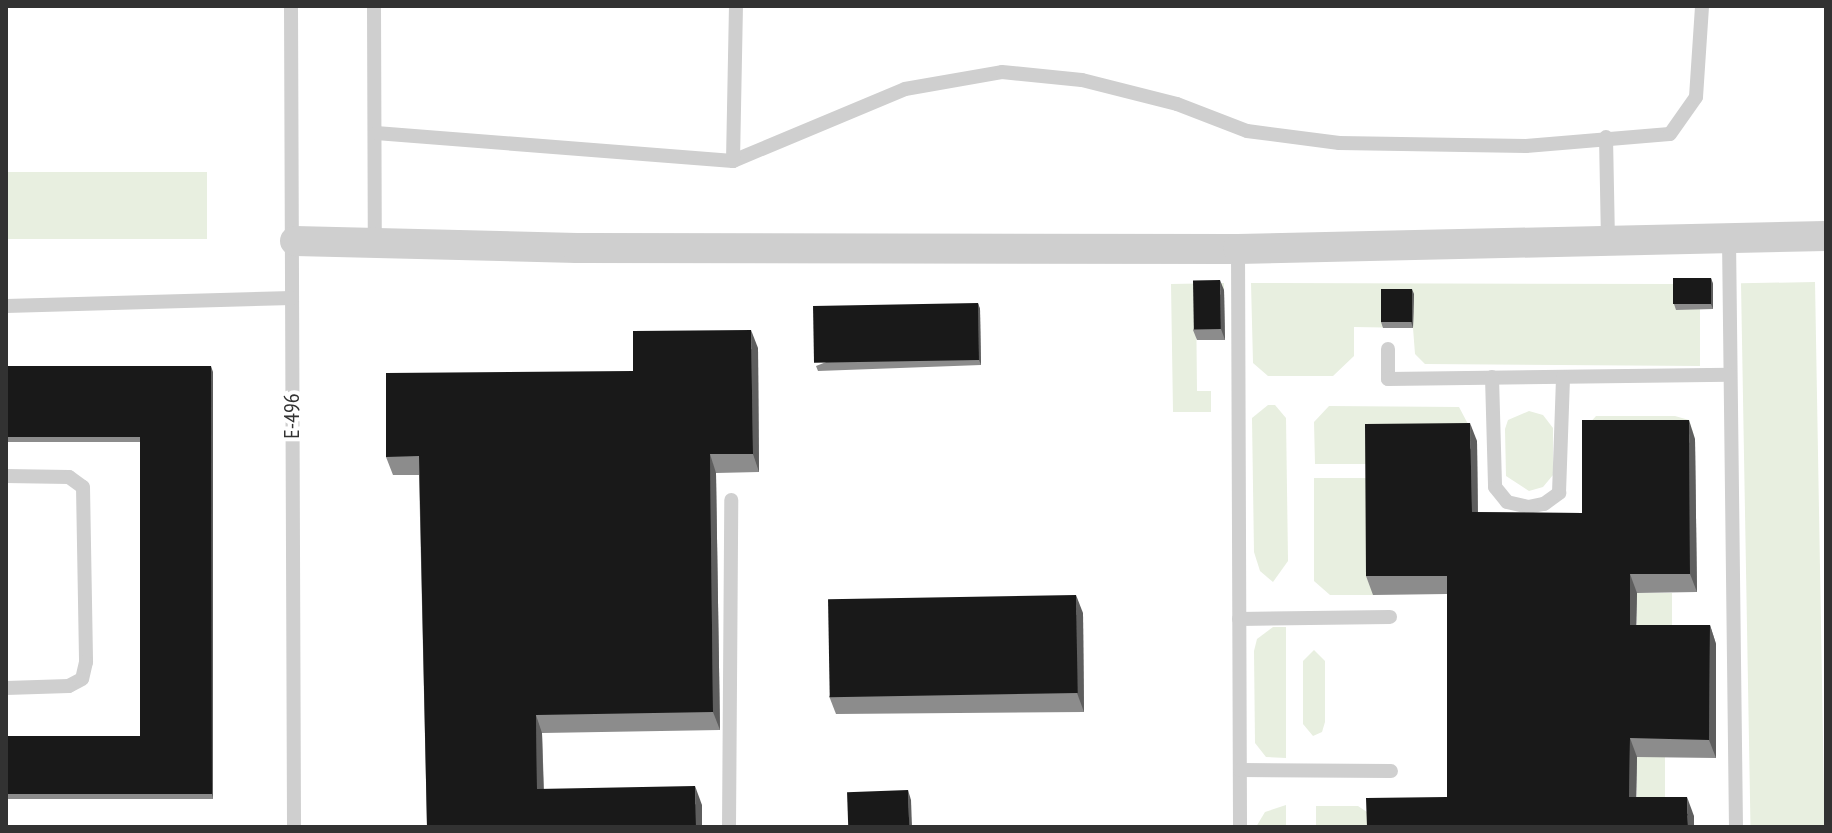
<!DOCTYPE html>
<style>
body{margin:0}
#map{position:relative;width:1832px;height:833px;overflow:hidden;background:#fff;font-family:"PT Sans Narrow",sans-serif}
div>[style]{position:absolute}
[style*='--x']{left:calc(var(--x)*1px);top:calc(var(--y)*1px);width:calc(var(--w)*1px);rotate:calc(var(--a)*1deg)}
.green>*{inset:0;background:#e8efe0;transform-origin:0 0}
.lane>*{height:14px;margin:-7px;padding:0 7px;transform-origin:7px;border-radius:7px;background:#cfcfcf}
.street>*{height:30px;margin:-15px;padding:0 15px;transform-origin:15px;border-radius:15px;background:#cfcfcf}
.wall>*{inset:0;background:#8c8c8c}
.shaded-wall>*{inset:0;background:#5e5e5e}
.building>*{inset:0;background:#191919;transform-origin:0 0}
span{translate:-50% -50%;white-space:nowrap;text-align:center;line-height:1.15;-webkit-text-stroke:8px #fff;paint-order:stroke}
.street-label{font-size:22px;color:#323232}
.frame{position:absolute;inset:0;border:8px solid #323232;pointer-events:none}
</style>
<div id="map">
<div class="green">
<i style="left:6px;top:172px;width:201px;height:67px"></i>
<i style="left:1815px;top:282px;width:545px;height:74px;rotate:89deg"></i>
<i style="clip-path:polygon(1224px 283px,1224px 290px,1196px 291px,1197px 391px,1211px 391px,1211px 412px,1173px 412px,1171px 284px)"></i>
<i style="clip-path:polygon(1251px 283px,1675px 284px,1700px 309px,1700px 366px,1425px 364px,1415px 354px,1413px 328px,1354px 327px,1354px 356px,1333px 376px,1268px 376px,1253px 363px)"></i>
<i style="clip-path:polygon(1268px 405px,1275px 405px,1286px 418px,1288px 561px,1273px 582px,1260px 571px,1254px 552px,1252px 418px)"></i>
<i style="clip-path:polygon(1329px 406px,1459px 407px,1477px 441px,1372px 442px,1372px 464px,1315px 464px,1314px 422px)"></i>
<i style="clip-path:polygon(1529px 411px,1543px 415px,1553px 428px,1553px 475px,1543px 487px,1529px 491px,1506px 476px,1505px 429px,1508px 420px)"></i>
<i style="clip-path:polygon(1596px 416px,1675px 416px,1689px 420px,1695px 439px,1588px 425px)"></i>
<i style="clip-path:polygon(1314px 478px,1372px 478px,1373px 595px,1330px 595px,1314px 581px)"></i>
<i style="left:1637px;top:593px;width:35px;height:51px"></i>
<i style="clip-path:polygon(1273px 627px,1286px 627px,1286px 758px,1266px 757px,1255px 743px,1254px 651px,1257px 639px)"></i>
<i style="clip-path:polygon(1314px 650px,1325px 661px,1325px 722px,1322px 732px,1313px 736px,1303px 724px,1303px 661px)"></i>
<i style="left:1637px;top:757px;width:28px;height:58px"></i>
<i style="clip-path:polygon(1286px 805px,1286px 827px,1256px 827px,1265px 812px)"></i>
<i style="clip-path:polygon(1316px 806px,1358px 806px,1373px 816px,1373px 827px,1316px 827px)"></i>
</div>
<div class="lane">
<i style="--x:291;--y:6;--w:821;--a:89.79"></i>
<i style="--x:374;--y:6;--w:240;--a:89.8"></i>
<i style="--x:376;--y:133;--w:358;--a:4.5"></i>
<i style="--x:733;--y:161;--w:186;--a:-22.7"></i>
<i style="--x:905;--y:89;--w:98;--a:-9.9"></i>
<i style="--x:1002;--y:72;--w:80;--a:5.7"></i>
<i style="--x:1082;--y:80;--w:98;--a:14.2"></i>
<i style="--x:1177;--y:104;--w:75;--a:21.1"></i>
<i style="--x:1247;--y:131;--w:93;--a:7.4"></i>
<i style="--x:1339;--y:143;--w:187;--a:0.9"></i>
<i style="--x:1526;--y:146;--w:144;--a:-4.8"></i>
<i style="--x:1670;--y:134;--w:45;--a:-54.9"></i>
<i style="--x:1696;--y:97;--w:91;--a:-86.2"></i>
<i style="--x:1606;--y:137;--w:105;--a:88.9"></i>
<i style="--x:733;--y:161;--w:155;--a:-88.9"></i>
<i style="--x:1729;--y:239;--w:588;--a:89.32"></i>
<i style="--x:1238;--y:249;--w:578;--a:89.8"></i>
<i style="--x:6;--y:306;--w:286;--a:-1.6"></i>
<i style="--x:1388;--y:349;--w:30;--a:90"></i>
<i style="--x:1388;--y:379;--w:342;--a:-0.7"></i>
<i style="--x:1492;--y:377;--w:110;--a:88.4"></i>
<i style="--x:1495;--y:487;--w:19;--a:51"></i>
<i style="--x:1507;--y:502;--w:22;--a:13"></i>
<i style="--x:1528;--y:507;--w:16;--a:-11"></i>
<i style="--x:1544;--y:504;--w:19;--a:-36"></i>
<i style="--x:1559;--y:493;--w:116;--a:-88"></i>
<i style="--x:6;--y:476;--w:63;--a:0.9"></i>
<i style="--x:69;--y:477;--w:17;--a:36"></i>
<i style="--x:83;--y:487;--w:175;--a:89"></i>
<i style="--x:86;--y:662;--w:17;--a:103"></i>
<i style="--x:82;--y:679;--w:15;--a:152"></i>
<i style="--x:69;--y:686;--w:63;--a:178.2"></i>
<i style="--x:1239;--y:619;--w:151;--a:-0.8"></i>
<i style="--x:1240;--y:770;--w:151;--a:0.4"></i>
<i style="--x:729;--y:827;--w:327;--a:-89.6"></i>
</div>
<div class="street">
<i style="--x:295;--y:241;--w:282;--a:1.4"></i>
<i style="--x:577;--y:248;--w:661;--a:0.09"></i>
<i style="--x:1238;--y:249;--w:588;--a:-1.27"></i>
</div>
<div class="wall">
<i style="clip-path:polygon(1711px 278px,1713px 284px,1713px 309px,1676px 310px,1674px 304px)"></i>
<i style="clip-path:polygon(1224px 290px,1225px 340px,1197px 340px,1193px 330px)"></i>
<i style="clip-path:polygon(1414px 294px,1413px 328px,1383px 328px,1381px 322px)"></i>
<i style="clip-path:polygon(978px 303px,980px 309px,981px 365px,818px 371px,816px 366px)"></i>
<i style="clip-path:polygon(758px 348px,759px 472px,716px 473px,720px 730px,542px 733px,544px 789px,702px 805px,702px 827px,427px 827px,419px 475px,393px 475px,386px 457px,633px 371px)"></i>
<i style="clip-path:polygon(6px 366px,213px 372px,213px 799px,6px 799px,6px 736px,140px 736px,140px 442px,6px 442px)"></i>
<i style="clip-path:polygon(1695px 439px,1697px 592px,1637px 593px,1636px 625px,1710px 625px,1716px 644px,1716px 758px,1637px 757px,1636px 797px,1694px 816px,1447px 797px,1447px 594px,1373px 595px,1366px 576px,1477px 441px,1478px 512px,1582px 513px)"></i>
<i style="clip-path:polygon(1083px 613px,1084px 712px,836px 714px,829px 696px)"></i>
</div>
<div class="shaded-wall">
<i style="clip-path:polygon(1711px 278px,1713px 284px,1713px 309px,1711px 304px)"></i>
<i style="clip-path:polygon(1220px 280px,1224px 290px,1225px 340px,1221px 329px)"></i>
<i style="clip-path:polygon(1412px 289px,1414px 294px,1413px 328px,1411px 322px)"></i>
<i style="clip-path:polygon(978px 303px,980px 309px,981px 365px,979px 360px)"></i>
<i style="clip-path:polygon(751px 330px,758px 348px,759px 472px,753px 454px)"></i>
<i style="clip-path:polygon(211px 366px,213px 372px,213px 799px,212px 794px)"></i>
<i style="clip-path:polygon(1689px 420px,1695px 439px,1697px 592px,1690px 574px)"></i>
<i style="clip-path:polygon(1470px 423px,1477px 441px,1478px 530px,1472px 512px)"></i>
<i style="clip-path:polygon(710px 454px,716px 473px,720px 730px,713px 712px)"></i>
<i style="clip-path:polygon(1630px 574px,1637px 593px,1636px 644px,1630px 625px)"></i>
<i style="clip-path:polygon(1076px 595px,1083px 613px,1084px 712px,1077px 693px)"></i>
<i style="clip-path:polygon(1710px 625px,1716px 644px,1716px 758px,1709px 740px)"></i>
<i style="clip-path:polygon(536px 715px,542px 733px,544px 808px,537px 789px)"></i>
<i style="clip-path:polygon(1630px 738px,1637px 757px,1636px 815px,1629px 797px)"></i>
<i style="clip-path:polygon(695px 786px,702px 805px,702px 827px,696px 827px)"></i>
<i style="clip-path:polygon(908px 790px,911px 800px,912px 827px,909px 827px)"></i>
<i style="clip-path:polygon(1687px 797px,1694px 816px,1694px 827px,1688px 827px)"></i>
</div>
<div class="building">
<i style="left:1711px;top:278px;width:26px;height:38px;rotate:90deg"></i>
<i style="left:1220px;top:280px;width:49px;height:27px;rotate:89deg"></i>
<i style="left:1381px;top:289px;width:31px;height:33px"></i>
<i style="left:978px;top:303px;width:57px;height:165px;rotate:89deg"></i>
<i style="clip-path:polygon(751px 330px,753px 454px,710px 454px,713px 712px,536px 715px,537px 789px,695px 786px,696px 827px,427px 827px,419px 456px,386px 457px,386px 373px,633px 371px,633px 331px)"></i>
<i style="clip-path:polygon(6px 366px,211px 366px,212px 794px,6px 794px,6px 736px,140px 736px,140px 437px,6px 437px)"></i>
<i style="clip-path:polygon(1582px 420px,1689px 420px,1690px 574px,1630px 574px,1630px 625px,1710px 625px,1709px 740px,1630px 738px,1629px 797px,1687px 797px,1688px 827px,1367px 827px,1366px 798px,1447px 797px,1447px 576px,1366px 576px,1365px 424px,1470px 423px,1472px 512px,1582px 513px)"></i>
<i style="left:1076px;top:595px;width:98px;height:248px;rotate:89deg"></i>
<i style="left:908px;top:790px;width:37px;height:61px;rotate:88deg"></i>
</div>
<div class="street-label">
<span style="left:292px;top:416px;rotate:-90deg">E-496</span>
</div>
<div class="frame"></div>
</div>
